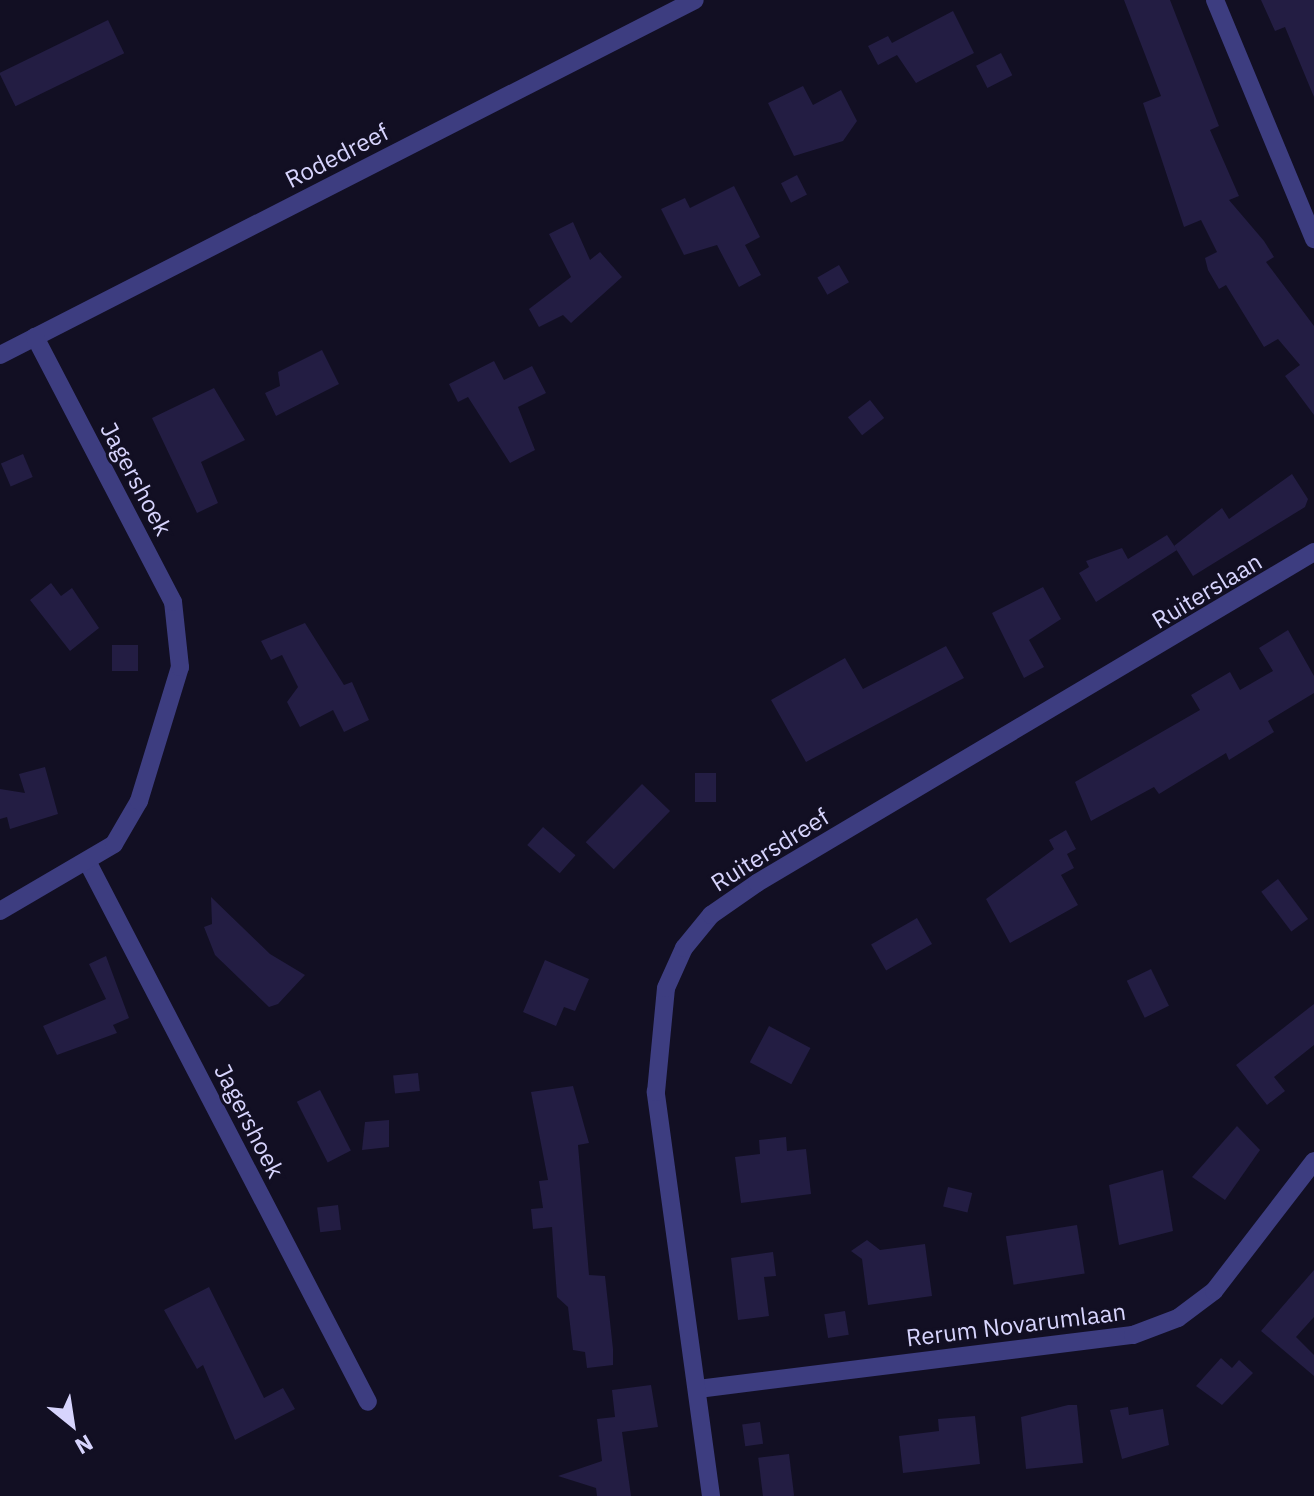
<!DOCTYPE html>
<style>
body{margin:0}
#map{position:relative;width:1314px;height:1496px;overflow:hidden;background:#120f23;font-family:"IBM Plex Sans",sans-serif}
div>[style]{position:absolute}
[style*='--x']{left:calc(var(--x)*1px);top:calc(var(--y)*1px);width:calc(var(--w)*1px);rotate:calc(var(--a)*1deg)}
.building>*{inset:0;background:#231d43;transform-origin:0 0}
.minor>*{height:18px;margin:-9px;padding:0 9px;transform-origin:9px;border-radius:9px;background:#3d3d80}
span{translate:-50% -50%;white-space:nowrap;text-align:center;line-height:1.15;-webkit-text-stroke:6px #120f23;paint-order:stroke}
.street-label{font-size:24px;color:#d7d4fd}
.north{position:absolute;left:32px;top:1384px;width:80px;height:80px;-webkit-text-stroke:6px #120f23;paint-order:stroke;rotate:150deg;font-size:22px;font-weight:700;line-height:32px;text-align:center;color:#d7d4fd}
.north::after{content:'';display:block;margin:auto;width:28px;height:36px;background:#d7d4fd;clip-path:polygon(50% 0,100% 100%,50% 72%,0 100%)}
</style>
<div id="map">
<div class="building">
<i style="clip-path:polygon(1124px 0,1170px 0,1219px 126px,1210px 130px,1239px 196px,1229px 200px,1264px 241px,1274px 257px,1266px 262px,1314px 326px,1314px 415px,1285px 376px,1300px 365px,1278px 339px,1264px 347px,1226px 285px,1219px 289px,1208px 270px,1205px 258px,1217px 252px,1201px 220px,1184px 227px,1143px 103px,1161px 96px)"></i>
<i style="clip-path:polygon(1261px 0,1314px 0,1314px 97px,1285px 27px,1275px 31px)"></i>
<i style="clip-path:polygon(953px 11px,974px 53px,916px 83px,897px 55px,878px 65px,868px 46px,888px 36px,892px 43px)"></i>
<i style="left:108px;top:20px;width:37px;height:121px;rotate:64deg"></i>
<i style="left:1001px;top:53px;width:25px;height:28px;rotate:63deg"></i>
<i style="clip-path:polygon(803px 86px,813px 105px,841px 90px,857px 121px,843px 141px,794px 156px,768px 103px)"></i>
<i style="left:797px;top:175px;width:22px;height:18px;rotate:63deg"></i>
<i style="clip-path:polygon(734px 186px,760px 237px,745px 245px,761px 275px,739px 287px,717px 245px,684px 255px,661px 209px,685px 198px,690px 208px)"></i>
<i style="clip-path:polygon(573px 222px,590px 260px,600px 252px,622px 277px,571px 323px,563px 315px,539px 327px,529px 309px,571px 277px,549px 234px)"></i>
<i style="left:839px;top:265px;width:20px;height:25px;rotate:60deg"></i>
<i style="clip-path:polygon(322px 350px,339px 384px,276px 416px,265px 393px,280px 386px,278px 372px)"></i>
<i style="clip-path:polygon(494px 361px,504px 380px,532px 366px,546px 393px,518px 407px,535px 450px,510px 463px,468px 397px,458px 402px,449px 384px)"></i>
<i style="clip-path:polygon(214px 388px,245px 440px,201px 462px,218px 503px,197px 513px,152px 418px)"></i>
<i style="left:870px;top:400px;width:23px;height:28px;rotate:52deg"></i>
<i style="left:23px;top:454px;width:25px;height:24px;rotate:67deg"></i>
<i style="clip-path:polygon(1292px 474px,1308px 499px,1305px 507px,1193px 576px,1174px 546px,1222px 508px,1229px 519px)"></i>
<i style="clip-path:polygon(1167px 535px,1177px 550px,1096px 602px,1079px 573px,1089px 567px,1086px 561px,1122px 548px,1128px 559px)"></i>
<i style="clip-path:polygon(51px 583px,61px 596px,72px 588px,99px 628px,70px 651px,30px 600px)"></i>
<i style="clip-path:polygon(1043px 587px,1061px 619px,1029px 640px,1044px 667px,1024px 678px,992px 613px)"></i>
<i style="clip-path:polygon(305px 623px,344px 685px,352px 682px,369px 720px,344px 732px,333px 710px,300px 727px,287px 702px,298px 687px,282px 655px,271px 660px,261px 641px)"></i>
<i style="clip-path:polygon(1288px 630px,1314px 676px,1314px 693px,1268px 721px,1274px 732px,1229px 760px,1226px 753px,1159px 794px,1154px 787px,1091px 821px,1075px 782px,1200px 710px,1191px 695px,1230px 672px,1240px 690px,1273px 671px,1259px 648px)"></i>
<i style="left:112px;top:645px;width:26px;height:26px"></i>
<i style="clip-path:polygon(946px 646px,964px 678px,806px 762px,771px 700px,845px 658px,863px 689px)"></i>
<i style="clip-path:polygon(45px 767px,58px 814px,10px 829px,7px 817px,0 819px,0 789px,25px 793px,19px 774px)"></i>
<i style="left:695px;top:773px;width:21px;height:29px"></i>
<i style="left:642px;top:784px;width:39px;height:81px;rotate:44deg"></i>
<i style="left:543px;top:827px;width:43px;height:24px;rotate:41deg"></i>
<i style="clip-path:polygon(1066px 830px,1076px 849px,1067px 854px,1074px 868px,1061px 875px,1078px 905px,1010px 943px,986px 899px,1054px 849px,1049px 840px)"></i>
<i style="left:1278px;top:879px;width:50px;height:21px;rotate:53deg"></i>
<i style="clip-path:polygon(211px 897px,270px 954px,305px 975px,278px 1004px,269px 1007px,215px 955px,204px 927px,212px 924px)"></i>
<i style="left:917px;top:918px;width:30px;height:53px;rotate:60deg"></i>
<i style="clip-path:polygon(106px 956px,129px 1018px,113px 1025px,117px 1033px,57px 1055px,43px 1026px,106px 999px,89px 964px)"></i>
<i style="clip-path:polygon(545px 960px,589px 979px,575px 1011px,564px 1007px,556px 1026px,523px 1012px)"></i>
<i style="left:1151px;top:969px;width:41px;height:27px;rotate:64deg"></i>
<i style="clip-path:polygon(1314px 1004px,1314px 1045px,1274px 1077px,1285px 1091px,1267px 1105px,1236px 1065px)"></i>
<i style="left:769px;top:1026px;width:47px;height:41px;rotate:28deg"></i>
<i style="left:418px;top:1073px;width:18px;height:25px;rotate:84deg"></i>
<i style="clip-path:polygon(573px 1086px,589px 1143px,578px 1145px,589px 1275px,605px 1276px,613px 1349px,613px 1365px,587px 1368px,585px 1352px,573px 1350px,568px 1307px,557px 1297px,552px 1227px,533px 1229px,531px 1209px,543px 1208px,539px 1181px,548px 1180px,531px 1092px)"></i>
<i style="left:320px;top:1090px;width:68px;height:26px;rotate:63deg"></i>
<i style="clip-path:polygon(389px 1120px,389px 1147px,362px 1150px,365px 1122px)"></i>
<i style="clip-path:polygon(1237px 1126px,1260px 1150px,1225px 1200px,1192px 1177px)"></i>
<i style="clip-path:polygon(786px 1137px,787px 1151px,806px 1149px,811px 1194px,741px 1203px,735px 1157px,760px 1154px,759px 1140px)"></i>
<i style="clip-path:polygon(1163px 1170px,1173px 1231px,1119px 1245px,1109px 1185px)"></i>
<i style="left:948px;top:1187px;width:25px;height:20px;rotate:14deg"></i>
<i style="left:338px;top:1205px;width:25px;height:21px;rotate:83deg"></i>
<i style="left:1077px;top:1225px;width:49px;height:72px;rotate:81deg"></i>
<i style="clip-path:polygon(867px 1240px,880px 1250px,925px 1244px,932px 1296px,868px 1305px,862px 1259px,851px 1251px)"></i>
<i style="clip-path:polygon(773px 1252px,776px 1276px,764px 1277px,769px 1316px,738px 1320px,731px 1258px)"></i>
<i style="clip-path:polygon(1314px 1270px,1314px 1317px,1296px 1337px,1314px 1355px,1314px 1376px,1261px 1331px)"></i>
<i style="clip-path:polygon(209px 1287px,264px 1398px,283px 1388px,295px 1409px,235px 1440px,203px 1365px,197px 1369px,164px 1310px)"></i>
<i style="left:845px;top:1311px;width:24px;height:21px;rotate:81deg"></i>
<i style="clip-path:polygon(1221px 1358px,1232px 1368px,1239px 1360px,1253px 1373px,1222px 1405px,1196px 1386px)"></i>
<i style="clip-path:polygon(651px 1385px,658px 1427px,622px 1432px,631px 1496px,597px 1496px,596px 1488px,558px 1476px,602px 1461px,597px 1419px,615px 1417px,612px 1390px)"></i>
<i style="clip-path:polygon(1068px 1405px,1077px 1405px,1083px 1463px,1026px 1469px,1021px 1417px)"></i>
<i style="clip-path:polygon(1128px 1407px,1129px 1415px,1163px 1409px,1169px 1445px,1122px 1459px,1110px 1410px)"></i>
<i style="clip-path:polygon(975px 1416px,980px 1464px,903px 1473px,899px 1436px,939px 1431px,938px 1419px)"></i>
<i style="left:760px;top:1422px;width:22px;height:18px;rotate:82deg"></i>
<i style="left:789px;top:1454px;width:42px;height:31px;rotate:83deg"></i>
</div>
<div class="minor">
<i style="--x:1215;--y:0;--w:259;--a:67.5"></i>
<i style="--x:0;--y:355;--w:780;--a:-27.06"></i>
<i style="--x:88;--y:863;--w:607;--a:62.55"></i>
<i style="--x:0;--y:911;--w:132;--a:-30.4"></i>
<i style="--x:114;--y:844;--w:50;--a:-59.8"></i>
<i style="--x:139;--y:801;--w:140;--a:-73"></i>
<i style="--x:180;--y:667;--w:65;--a:-96.1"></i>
<i style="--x:173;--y:602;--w:299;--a:-117.5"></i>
<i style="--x:698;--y:1389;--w:438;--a:-7.1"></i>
<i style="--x:1133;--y:1335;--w:48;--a:-20.7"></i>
<i style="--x:1178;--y:1318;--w:45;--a:-36.9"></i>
<i style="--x:1214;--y:1291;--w:164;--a:-52.4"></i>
<i style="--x:711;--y:1496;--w:408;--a:-97.8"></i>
<i style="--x:656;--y:1092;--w:104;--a:-84.5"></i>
<i style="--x:666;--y:988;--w:44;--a:-65.8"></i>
<i style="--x:684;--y:948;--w:43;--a:-50.7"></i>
<i style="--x:711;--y:915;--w:56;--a:-34.8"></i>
<i style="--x:757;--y:883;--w:648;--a:-30.72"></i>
</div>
<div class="street-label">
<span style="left:337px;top:156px;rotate:-27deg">Rodedreef</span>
<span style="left:136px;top:479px;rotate:62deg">Jagershoek</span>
<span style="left:1207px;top:591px;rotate:-31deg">Ruiterslaan</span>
<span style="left:770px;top:850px;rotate:-32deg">Ruitersdreef</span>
<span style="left:249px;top:1121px;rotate:63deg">Jagershoek</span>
<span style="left:1016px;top:1325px;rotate:-7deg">Rerum Novarumlaan</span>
</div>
<div class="north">N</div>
</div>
